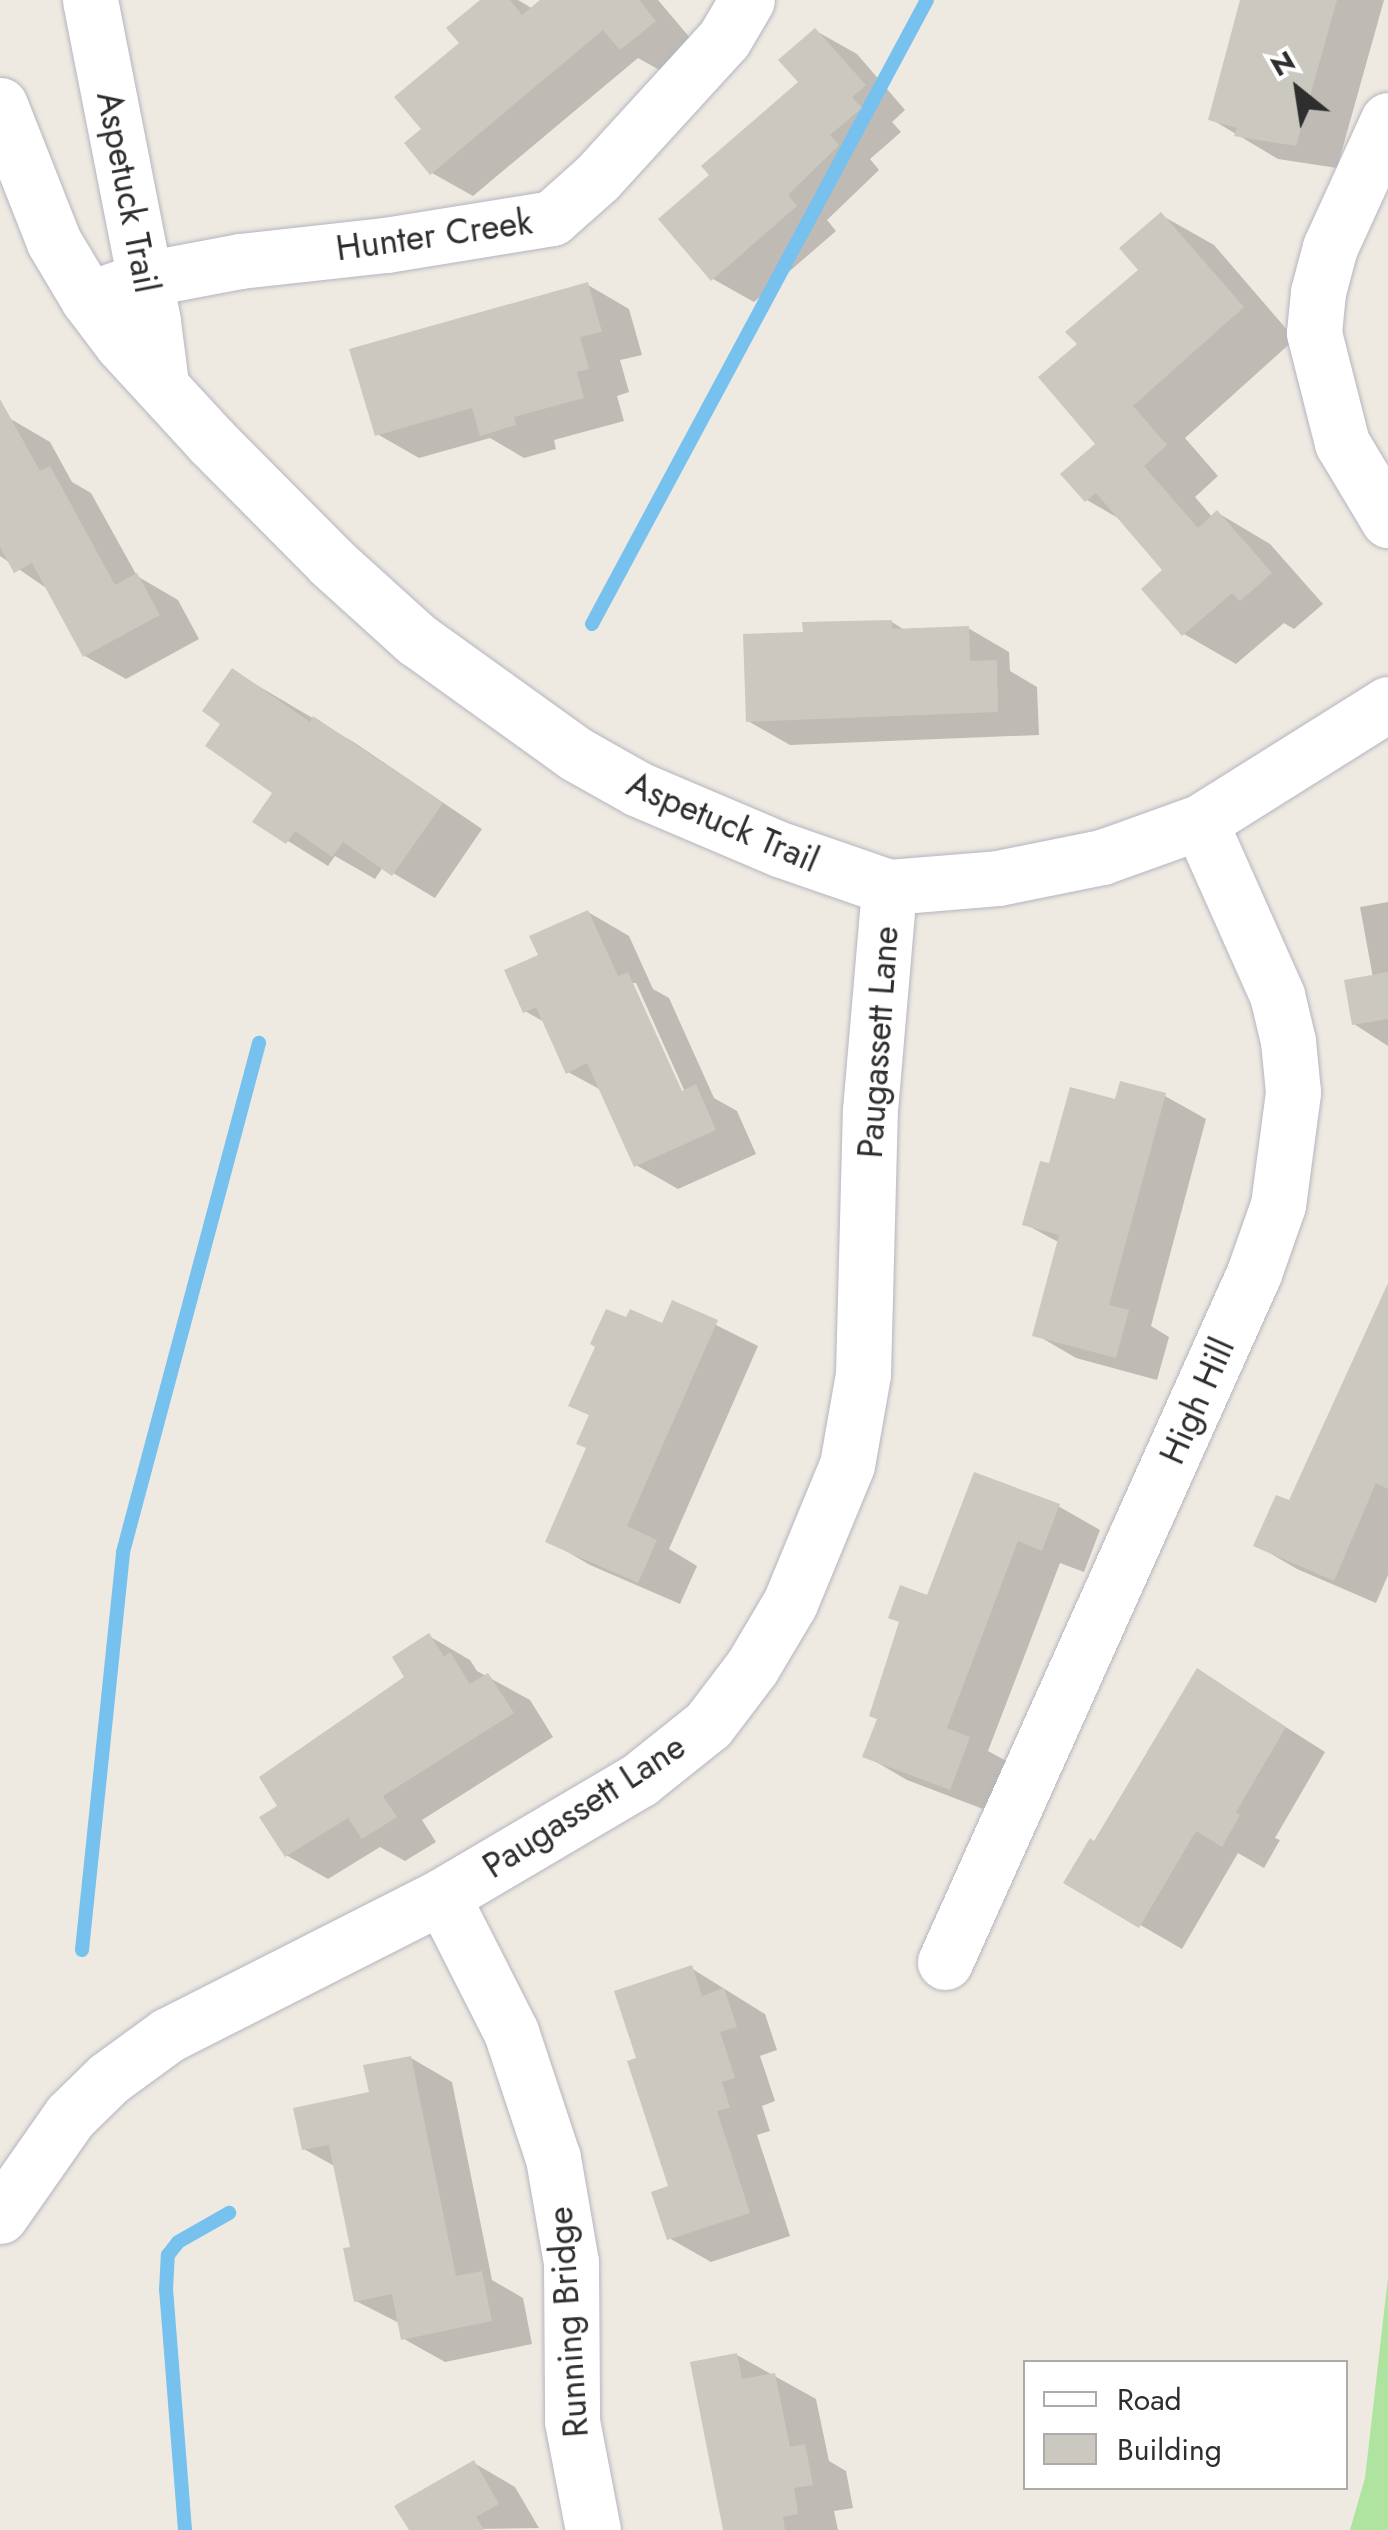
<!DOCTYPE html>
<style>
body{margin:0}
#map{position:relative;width:1388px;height:2530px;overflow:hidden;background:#efeae1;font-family:Jost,sans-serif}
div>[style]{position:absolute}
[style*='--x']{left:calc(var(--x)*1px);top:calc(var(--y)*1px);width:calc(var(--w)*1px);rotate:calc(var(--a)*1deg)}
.green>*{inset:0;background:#aee49f}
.shadow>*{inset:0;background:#0003}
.stream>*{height:14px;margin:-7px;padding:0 7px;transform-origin:7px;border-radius:7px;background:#76c1ee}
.building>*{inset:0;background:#cbc8bf}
.roads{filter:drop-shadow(0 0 2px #b4b5c0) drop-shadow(0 0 2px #b4b5c0)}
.street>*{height:55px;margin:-27.5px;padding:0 27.5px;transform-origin:27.5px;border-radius:27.5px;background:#fff}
span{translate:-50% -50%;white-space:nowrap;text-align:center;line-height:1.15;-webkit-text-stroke:8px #fff;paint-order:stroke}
.street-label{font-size:35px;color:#2e2e2e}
.legend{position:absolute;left:1023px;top:2360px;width:325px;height:130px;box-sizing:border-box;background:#fff;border:2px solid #ababab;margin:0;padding:12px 18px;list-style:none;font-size:30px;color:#2e2e2e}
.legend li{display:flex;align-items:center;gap:20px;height:50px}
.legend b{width:50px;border:2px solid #ababab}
.north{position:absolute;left:1248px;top:40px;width:100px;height:100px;-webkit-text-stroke:8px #fff;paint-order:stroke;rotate:330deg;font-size:28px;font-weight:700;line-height:40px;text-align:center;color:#2e2e2e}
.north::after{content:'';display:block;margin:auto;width:35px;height:45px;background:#2e2e2e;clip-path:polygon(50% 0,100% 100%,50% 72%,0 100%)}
</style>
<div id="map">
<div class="green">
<i style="clip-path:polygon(1388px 2277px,1388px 2530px,1350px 2530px,1365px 2478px)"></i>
</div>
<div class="shadow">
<i style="clip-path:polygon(483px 0,518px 0,533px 9px,544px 0,658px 0,696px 45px,663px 72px,638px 58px,473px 196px,432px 173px,463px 43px)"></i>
<i style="clip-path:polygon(1242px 0,1384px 0,1337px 168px,1278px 159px,1211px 119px)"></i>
<i style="clip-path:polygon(816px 31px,857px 54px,905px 110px,892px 122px,901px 132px,870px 159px,879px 170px,827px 220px,836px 231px,754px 302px,713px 279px,712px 176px,801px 82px)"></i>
<i style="clip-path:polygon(1161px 215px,1214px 245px,1295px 339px,1185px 438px,1218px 476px,1195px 497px,1213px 518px,1218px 513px,1270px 544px,1323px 604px,1294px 629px,1284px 623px,1236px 664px,1184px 634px,1166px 570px,1123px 521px,1087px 500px,1099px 445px,1080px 344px,1141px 270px)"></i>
<i style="clip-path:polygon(588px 285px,629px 309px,642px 355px,620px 360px,629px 392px,617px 396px,624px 421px,554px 440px,556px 449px,524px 458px,490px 438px,419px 458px,377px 434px)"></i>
<i style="clip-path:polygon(9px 418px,50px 442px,72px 482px,91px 493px,137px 576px,178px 600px,199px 639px,126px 679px,85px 656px,49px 590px,0 556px,0 423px)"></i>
<i style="clip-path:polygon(892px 622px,906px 631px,968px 628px,1009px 652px,1010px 671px,1037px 687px,1039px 735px,790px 745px,748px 721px,805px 635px)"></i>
<i style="clip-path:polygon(233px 671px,355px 743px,482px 829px,435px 898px,383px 867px,375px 879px,335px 856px,328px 866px,256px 821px,275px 792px,223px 723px)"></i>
<i style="clip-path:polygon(1388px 902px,1388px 1046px,1354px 1024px,1373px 978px,1360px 907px)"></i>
<i style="clip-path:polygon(evenodd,588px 912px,629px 936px,653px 989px,669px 998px,714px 1098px,737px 1111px,756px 1154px,678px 1189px,636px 1165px,603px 1091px,568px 1072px,546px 1023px,525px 1011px,541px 956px,588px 912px,630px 983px,636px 983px,689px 1101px,685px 1103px,630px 983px)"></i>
<i style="clip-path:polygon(1165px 1096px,1206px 1119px,1151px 1326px,1169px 1337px,1157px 1380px,1076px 1358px,1035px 1334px,1060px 1243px,1025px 1224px,1051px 1166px,1117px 1102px)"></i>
<i style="clip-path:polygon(1388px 1295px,1388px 1575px,1376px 1603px,1297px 1569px,1256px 1545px,1290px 1504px)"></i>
<i style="clip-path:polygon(674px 1304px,758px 1346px,669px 1549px,697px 1566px,680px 1604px,590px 1565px,549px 1541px,589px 1448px,591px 1416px,572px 1405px,627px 1321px,664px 1326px)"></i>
<i style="clip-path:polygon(1058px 1506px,1100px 1530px,1084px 1572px,1060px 1563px,988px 1751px,1010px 1763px,991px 1812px,907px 1780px,866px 1756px,928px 1598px)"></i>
<i style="clip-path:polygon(429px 1636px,470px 1660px,477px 1671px,530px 1700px,553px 1737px,422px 1820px,436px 1842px,405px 1861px,380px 1847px,328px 1879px,286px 1855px,281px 1806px,408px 1677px)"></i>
<i style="clip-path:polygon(1198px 1671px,1325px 1752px,1275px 1838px,1280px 1840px,1264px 1868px,1238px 1853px,1182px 1949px,1066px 1882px,1095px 1844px)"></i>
<i style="clip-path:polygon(691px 1968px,765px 2014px,777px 2050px,760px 2056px,775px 2101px,762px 2106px,770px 2131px,757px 2135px,790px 2236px,711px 2262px,669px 2238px,671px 2188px,640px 2060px)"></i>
<i style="clip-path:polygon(411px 2058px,452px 2082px,492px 2280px,523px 2298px,532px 2344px,445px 2362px,404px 2339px,401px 2324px,356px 2301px,353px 2249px,336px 2167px,304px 2149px)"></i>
<i style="clip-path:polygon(737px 2355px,816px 2399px,829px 2461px,846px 2471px,853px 2508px,834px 2511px,838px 2530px,725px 2530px)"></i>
<i style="clip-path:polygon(474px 2463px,515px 2487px,539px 2528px,412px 2530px)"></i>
</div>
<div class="stream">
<i style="--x:592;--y:624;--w:708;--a:-61.77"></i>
<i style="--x:82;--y:1950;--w:400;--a:-84.1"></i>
<i style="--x:123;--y:1552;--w:527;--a:-75.04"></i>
<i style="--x:185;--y:2530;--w:241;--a:-94.5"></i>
<i style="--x:166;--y:2290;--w:35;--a:-87"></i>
<i style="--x:168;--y:2255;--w:16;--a:-52"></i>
<i style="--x:178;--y:2242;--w:59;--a:-29.6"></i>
</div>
<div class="building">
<i style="clip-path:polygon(480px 0,510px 0,522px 15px,540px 0,639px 0,656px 21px,620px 50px,603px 30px,430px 175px,404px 143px,421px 129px,394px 97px,459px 43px,446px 28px)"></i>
<i style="clip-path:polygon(1240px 0,1337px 0,1296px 146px,1234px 136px,1237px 128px,1208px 120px)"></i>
<i style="clip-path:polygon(815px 28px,866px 85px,852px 97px,862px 108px,830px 135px,839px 145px,788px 195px,797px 206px,711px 281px,658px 219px,709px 175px,701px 166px,798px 82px,778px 60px)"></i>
<i style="clip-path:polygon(1161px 212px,1244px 307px,1133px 406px,1167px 445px,1144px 466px,1198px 528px,1217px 510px,1272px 573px,1240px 601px,1232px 593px,1182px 636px,1141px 589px,1162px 570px,1096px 493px,1085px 502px,1060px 474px,1095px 444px,1038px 377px,1077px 344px,1065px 332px,1138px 270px,1119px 248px)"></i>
<i style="clip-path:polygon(588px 282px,602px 332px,580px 337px,589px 369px,577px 372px,584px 398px,514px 417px,516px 425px,480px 436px,472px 408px,375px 436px,349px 349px)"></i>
<i style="clip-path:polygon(0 399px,40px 471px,50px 466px,115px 585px,137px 573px,160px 615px,83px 657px,32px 563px,14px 573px,0 547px)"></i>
<i style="clip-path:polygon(892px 620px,892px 629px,969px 626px,970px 661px,997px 660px,998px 712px,746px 722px,743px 634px,803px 632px,802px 622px)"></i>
<i style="clip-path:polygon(232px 668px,310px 722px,313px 716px,443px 803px,392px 876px,343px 842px,332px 857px,295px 831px,286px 844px,252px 822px,272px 793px,205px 746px,220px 724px,202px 711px)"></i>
<i style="clip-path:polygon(588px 910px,618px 976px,628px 972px,682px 1091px,696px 1084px,716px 1130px,634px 1167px,587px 1063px,566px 1074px,536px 1007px,523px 1013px,504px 970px,538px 955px,529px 936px)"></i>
<i style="clip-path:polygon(1388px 972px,1388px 1019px,1352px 1025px,1344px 980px)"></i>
<i style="clip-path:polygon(1120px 1081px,1166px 1093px,1109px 1305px,1129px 1310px,1116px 1358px,1032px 1336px,1059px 1235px,1022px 1225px,1040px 1161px,1049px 1163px,1070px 1087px,1115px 1099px)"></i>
<i style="clip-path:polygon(1388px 1283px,1388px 1489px,1376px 1483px,1334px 1581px,1253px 1546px,1276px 1495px,1289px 1500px)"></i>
<i style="clip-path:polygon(672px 1300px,718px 1320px,627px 1526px,657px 1540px,638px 1583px,545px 1542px,586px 1448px,576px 1444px,589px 1415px,568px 1406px,595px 1347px,590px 1344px,606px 1309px,626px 1317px,630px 1309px,662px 1323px)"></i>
<i style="clip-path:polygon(974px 1472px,1060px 1504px,1042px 1551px,1018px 1541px,947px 1728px,970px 1737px,950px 1790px,862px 1757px,877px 1719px,869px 1716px,899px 1622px,888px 1618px,900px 1585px,927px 1595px)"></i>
<i style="clip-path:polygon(429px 1633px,444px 1657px,450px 1652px,470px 1684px,488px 1673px,514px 1713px,383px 1796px,397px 1817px,362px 1839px,348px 1818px,285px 1857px,259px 1817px,277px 1806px,259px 1777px,404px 1677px,392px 1657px)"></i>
<i style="clip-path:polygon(1197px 1668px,1286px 1727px,1236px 1812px,1240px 1815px,1222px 1847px,1196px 1831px,1139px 1928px,1063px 1883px,1090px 1838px,1094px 1841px)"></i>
<i style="clip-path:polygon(692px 1965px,702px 1996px,724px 1988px,737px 2027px,720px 2032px,735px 2078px,722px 2082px,730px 2108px,717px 2111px,750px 2213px,667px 2240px,651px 2192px,668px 2186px,627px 2061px,636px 2058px,614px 1991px)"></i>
<i style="clip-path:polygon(411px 2056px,456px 2276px,482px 2271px,492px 2321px,401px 2340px,392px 2294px,354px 2302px,343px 2248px,350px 2247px,329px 2145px,302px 2150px,293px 2108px,369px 2092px,363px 2065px)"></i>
<i style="clip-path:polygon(737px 2353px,742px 2379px,775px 2373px,790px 2447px,805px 2444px,813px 2485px,794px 2488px,798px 2514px,783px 2517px,785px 2530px,723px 2530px,690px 2362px)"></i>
<i style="clip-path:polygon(474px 2460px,499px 2504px,476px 2517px,484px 2530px,409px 2530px,394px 2506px)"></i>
</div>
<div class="roads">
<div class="street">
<i style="--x:90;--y:0;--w:328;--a:78.9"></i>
<i style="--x:153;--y:322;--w:63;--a:82.6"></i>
<i style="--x:0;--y:105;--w:147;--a:68.5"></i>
<i style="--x:54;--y:242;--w:66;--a:59.2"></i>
<i style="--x:88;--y:299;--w:56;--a:52.9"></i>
<i style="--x:122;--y:344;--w:133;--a:47.4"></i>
<i style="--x:212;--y:442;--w:169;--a:45.2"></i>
<i style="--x:331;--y:562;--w:115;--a:42.2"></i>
<i style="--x:416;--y:639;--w:197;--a:35.7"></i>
<i style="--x:576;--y:754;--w:71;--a:29.4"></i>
<i style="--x:638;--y:789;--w:156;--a:23"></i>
<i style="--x:782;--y:850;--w:113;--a:19.1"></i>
<i style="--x:889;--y:887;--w:109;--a:-4.7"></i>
<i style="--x:998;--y:878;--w:106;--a:-11.4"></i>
<i style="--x:1102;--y:857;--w:104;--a:-19.7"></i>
<i style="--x:1200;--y:822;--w:222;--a:-32.1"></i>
<i style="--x:1388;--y:120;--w:140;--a:114.5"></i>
<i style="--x:1330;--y:247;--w:47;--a:104.9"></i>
<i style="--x:1318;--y:292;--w:41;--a:95.6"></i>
<i style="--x:1314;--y:333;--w:114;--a:75.7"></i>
<i style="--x:1342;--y:443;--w:90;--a:59.1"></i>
<i style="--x:88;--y:299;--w:60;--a:-19.3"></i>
<i style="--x:145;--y:279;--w:97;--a:-10.7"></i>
<i style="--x:240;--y:261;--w:147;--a:-6.3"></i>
<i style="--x:386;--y:245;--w:168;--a:-9.2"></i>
<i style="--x:552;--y:218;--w:60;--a:-41.6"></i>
<i style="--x:597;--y:178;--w:188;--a:-47.6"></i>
<i style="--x:724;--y:39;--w:45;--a:-59.5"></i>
<i style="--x:442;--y:1896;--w:153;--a:63.1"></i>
<i style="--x:511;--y:2032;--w:133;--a:71.6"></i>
<i style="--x:553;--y:2158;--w:106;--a:80.2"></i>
<i style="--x:571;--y:2262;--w:159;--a:89.6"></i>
<i style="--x:572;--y:2421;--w:111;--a:79.1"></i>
<i style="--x:945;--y:1962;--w:755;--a:-65.84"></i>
<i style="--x:1254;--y:1273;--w:72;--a:-70.6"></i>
<i style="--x:1278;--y:1205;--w:114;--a:-82.4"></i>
<i style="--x:1293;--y:1092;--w:51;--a:-95.6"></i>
<i style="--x:1288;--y:1041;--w:47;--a:-103.4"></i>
<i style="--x:1277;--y:995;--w:189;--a:-114"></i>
<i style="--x:0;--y:2216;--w:122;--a:-55"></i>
<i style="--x:70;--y:2116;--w:54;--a:-44.3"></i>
<i style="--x:109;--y:2078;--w:73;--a:-36.1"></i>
<i style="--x:168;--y:2035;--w:307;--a:-26.9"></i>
<i style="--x:442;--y:1896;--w:229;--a:-30.5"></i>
<i style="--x:639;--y:1780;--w:88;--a:-38.6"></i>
<i style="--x:708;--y:1725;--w:73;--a:-52.8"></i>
<i style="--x:752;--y:1667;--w:74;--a:-59.3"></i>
<i style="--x:790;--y:1603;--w:149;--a:-67.6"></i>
<i style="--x:847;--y:1465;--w:92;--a:-80"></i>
<i style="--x:863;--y:1374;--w:264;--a:-88.5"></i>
<i style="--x:870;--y:1110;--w:224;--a:-85.1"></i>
</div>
</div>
<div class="street-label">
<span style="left:128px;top:192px;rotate:79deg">Aspetuck Trail</span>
<span style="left:434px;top:235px;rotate:-8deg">Hunter Creek</span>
<span style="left:723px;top:822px;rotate:23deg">Aspetuck Trail</span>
<span style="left:878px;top:1042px;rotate:-86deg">Paugassett Lane</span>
<span style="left:1197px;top:1401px;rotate:-66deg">High Hill</span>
<span style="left:584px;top:1806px;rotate:-33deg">Paugassett Lane</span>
<span style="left:568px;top:2322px;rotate:-94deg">Running Bridge</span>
</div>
<ul class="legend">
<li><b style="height:12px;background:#fff"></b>Road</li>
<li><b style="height:28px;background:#cbc8bf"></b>Building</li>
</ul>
<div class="north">N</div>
</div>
